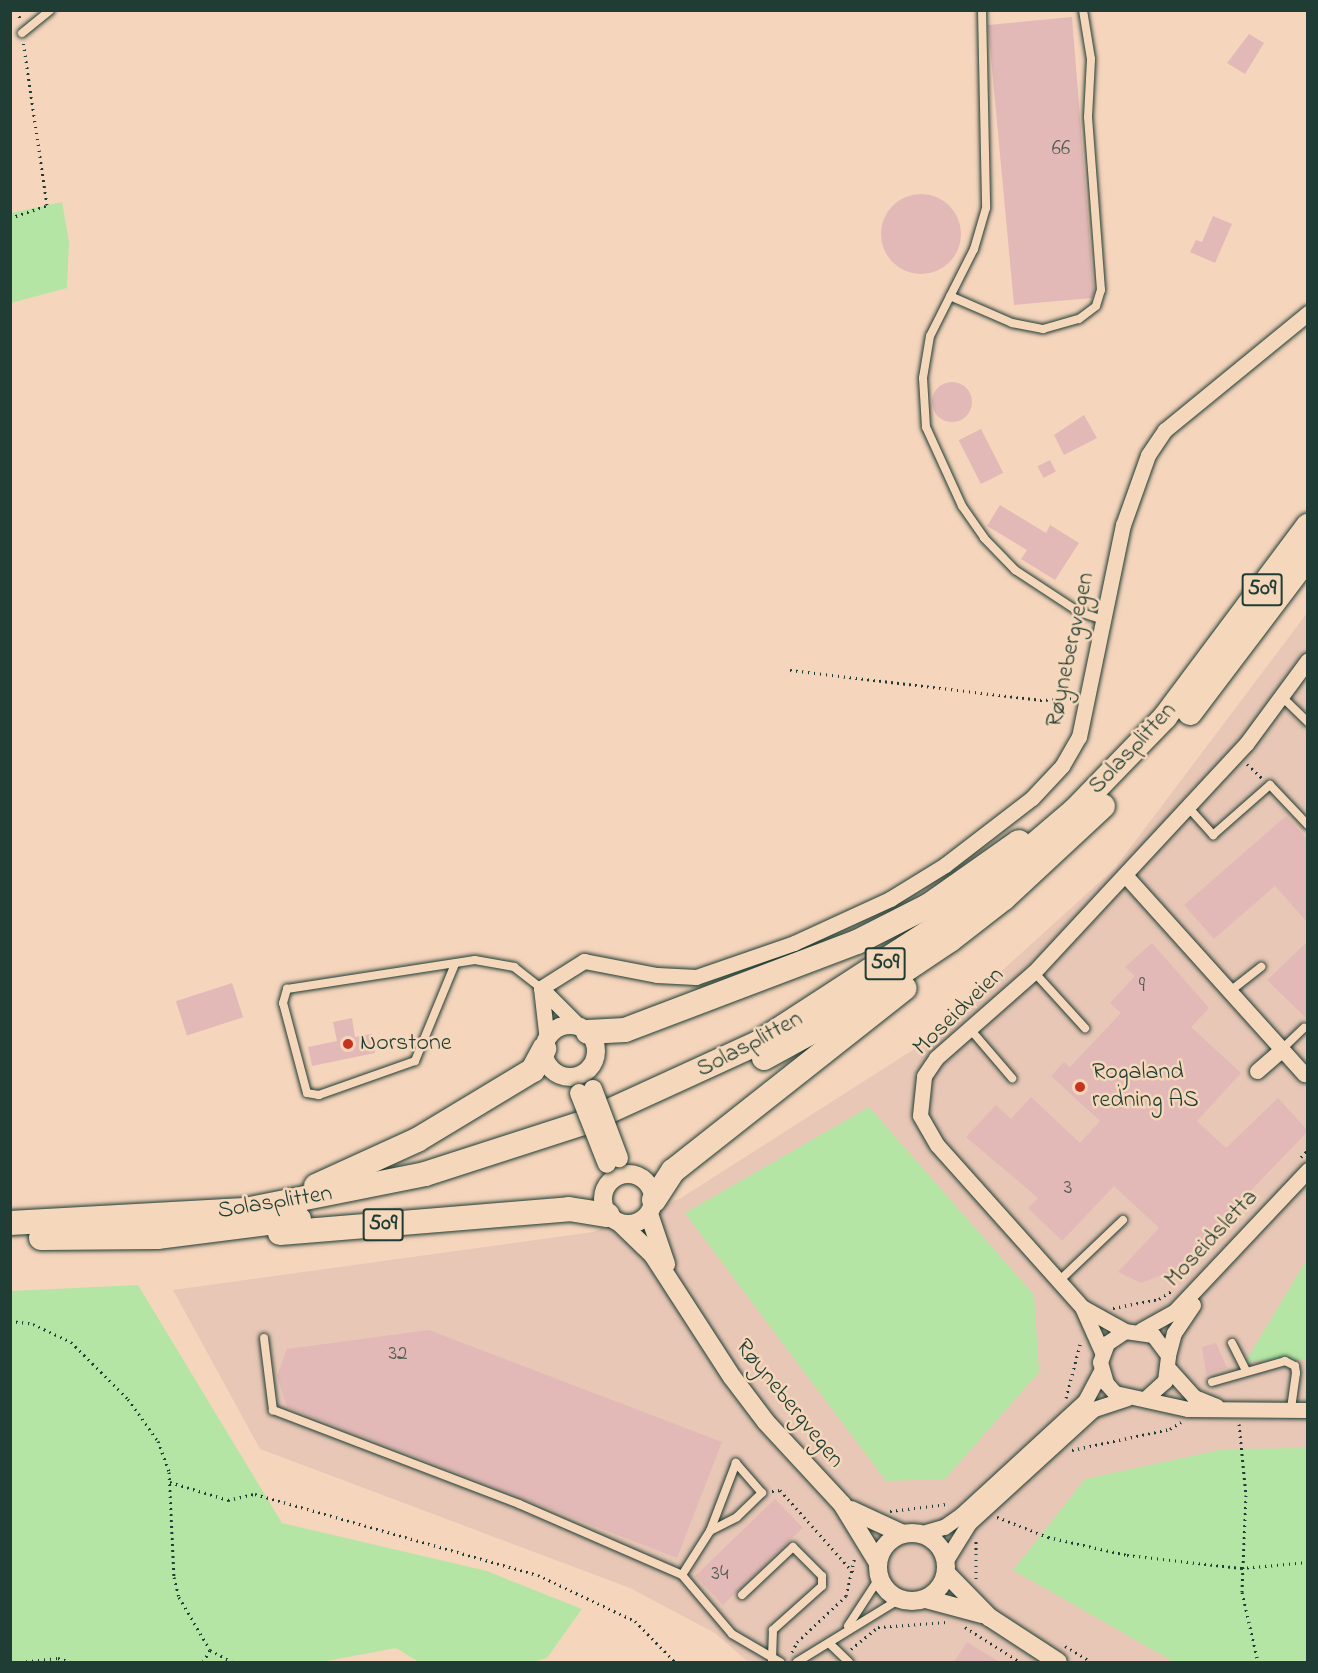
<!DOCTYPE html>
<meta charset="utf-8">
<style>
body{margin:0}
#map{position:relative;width:1318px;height:1673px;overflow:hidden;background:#f6d5bd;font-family:"Indie Flower",sans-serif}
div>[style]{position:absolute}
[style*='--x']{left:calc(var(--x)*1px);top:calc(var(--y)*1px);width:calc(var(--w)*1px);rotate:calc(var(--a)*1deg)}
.built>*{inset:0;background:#e8c7b6}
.green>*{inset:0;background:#b5e5a4}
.building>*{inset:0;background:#e2b9b6;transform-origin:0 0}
.round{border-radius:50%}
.path>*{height:3px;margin-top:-1.5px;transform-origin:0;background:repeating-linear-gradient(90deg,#1f3d34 0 1.5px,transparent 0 6px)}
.roads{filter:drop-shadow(0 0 2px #1f3d34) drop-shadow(0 0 2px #1f3d34)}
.service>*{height:8px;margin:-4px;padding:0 4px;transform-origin:4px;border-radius:4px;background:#f5d8bb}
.minor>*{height:15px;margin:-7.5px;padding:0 7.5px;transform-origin:7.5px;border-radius:7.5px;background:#f5d8bb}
.tertiary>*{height:18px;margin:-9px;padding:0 9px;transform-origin:9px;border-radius:9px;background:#f5d8bb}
.tertiary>.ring{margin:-9px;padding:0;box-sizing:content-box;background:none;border:18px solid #f5d8bb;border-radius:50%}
.trunk>*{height:24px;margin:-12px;padding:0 12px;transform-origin:12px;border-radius:12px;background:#f5d8bb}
.bridges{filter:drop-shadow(0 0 2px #1f3d34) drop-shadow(0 0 2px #1f3d34)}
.tertiary-bridge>*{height:18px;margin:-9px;padding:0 9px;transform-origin:9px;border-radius:9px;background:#f5d8bb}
.dots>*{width:16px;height:16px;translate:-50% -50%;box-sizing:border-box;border:3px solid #f5d8bb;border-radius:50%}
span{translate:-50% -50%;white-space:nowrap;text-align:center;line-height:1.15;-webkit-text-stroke:5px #f5d8bb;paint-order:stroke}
.number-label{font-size:21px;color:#505c54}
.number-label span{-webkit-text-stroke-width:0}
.shield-label span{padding:2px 4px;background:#f5d8bb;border:2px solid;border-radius:4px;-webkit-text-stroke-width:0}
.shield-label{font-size:22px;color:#1f3d34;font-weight:700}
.street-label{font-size:24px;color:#1f3d34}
.poi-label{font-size:24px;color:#1f3d34}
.left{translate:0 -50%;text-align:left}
.frame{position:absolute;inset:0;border:12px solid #1f3d34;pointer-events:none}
</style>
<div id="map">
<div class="built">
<i style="clip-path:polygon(1307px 613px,1307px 1662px,748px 1662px,715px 1633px,630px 1588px,260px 1449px,173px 1290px,593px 1232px,681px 1198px,919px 1046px,1115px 868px)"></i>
</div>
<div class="green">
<i style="clip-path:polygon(62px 202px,69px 242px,67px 288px,11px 303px,11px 213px)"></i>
<i style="clip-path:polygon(869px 1107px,1034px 1295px,1039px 1372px,945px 1479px,886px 1481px,685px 1213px)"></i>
<i style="clip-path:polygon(1307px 1259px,1307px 1360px,1246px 1361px)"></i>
<i style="clip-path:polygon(138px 1285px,282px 1523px,487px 1571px,582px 1609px,547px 1658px,532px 1662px,419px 1662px,396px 1648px,321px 1662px,11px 1662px,11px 1291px)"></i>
<i style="clip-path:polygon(1307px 1448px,1307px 1662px,1174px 1662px,1013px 1570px,1085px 1479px,1224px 1449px)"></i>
</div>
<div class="building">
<i style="clip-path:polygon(1072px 17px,1094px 293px,1092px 298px,1014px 305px,988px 25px)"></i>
<i style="clip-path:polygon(1249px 34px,1264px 43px,1245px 74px,1227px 63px)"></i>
<i class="round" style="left:881px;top:194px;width:80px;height:80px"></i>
<i style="clip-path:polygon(1213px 216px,1232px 224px,1215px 263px,1190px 252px,1196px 240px,1202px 242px)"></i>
<i class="round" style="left:932px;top:382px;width:40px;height:40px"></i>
<i style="clip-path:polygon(1084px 415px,1097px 438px,1064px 455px,1054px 435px)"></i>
<i style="left:981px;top:429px;width:49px;height:25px;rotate:63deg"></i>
<i style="left:1050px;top:460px;width:13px;height:14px;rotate:63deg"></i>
<i style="clip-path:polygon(1000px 505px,1046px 533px,1050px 525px,1079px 543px,1055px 580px,1021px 559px,1027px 550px,987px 526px)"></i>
<i style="clip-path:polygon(1286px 816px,1308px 840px,1308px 923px,1275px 886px,1214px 939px,1184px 905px)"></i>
<i style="clip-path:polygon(1308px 941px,1308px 1020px,1267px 980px)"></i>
<i style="clip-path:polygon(1152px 943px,1209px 1008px,1191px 1027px,1241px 1073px,1197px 1121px,1226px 1148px,1278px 1098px,1308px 1131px,1166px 1279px,1162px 1275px,1141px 1283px,1118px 1272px,1159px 1228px,1114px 1186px,1062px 1241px,1028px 1208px,1038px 1198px,966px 1137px,996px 1105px,1011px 1119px,1031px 1097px,1080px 1143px,1100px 1121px,1051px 1076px,1064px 1062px,1070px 1067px,1121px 1013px,1110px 1003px,1135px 976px,1125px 967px)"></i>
<i style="left:232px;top:983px;width:36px;height:59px;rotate:72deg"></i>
<i style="clip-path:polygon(352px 1018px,355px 1037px,372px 1034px,375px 1053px,312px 1066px,308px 1047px,337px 1041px,333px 1022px)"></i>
<i style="clip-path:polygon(429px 1330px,722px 1442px,677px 1558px,287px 1407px,277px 1376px,287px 1349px)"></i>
<i style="clip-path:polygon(1216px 1343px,1227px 1368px,1206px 1374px,1202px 1347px)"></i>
<i style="left:775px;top:1499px;width:40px;height:111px;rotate:46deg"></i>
<i style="clip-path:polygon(967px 1642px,999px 1662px,954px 1662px)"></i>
</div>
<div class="path">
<i style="--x:18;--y:10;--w:10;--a:79"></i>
<i style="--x:10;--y:218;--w:39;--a:-19"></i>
<i style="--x:47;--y:205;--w:166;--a:-98.3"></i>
<i style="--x:790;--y:670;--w:252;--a:6.8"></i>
<i style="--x:1040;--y:700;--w:34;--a:-3"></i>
<i style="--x:1247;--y:764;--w:21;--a:43"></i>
<i style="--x:1301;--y:1157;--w:10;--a:-45"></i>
<i style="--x:1113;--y:1308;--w:47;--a:-11.1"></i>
<i style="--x:1159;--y:1299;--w:15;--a:-32"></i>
<i style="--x:10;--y:1321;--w:23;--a:7"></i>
<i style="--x:33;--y:1324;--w:42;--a:25.3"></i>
<i style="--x:71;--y:1342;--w:81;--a:45"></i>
<i style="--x:128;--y:1399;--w:52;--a:54.5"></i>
<i style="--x:158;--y:1441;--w:33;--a:70"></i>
<i style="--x:169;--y:1472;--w:105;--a:87.3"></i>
<i style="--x:174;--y:1577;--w:21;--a:76"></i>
<i style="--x:179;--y:1597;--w:61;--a:59.7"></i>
<i style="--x:1066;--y:1398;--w:59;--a:-75.3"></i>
<i style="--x:1239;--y:1424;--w:71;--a:84.4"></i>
<i style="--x:1246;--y:1495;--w:97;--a:92.4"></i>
<i style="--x:1242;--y:1592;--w:72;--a:77.1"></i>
<i style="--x:1072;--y:1450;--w:100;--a:-12.1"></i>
<i style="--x:1170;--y:1429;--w:13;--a:-32"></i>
<i style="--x:170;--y:1482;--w:61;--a:17.2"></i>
<i style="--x:228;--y:1500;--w:28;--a:-13"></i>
<i style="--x:255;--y:1494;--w:294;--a:16"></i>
<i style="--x:538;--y:1575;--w:107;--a:25.4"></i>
<i style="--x:635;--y:1621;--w:57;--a:45.7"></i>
<i style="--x:772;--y:1491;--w:8;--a:-7"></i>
<i style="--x:780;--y:1490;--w:110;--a:48.3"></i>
<i style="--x:890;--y:1511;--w:58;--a:-6.9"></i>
<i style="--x:997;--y:1517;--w:55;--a:21.4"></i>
<i style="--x:1048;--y:1537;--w:81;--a:12.8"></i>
<i style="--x:1127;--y:1555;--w:115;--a:6.5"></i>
<i style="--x:1241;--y:1568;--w:67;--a:-5.1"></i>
<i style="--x:976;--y:1579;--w:38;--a:-90"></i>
<i style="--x:965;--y:1627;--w:65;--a:32.5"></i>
<i style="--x:1065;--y:1646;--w:31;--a:31"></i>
<i style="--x:851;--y:1649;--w:35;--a:-39"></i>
<i style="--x:878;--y:1627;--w:69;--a:-4.1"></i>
<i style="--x:792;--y:1652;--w:11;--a:-63"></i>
<i style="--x:797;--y:1642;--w:67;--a:-43.2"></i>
<i style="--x:846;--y:1596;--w:41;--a:-77.3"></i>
<i style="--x:20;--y:1662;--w:38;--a:-6"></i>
<i style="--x:58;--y:1658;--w:13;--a:18"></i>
<i style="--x:203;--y:1662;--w:14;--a:-60"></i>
<i style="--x:210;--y:1650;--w:26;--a:28"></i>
</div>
<div class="roads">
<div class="service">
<i style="--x:982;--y:10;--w:198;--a:88.8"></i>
<i style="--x:986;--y:208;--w:43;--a:106.3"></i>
<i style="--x:974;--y:249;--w:97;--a:116.8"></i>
<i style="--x:930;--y:336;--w:43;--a:99.5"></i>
<i style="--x:923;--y:378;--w:49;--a:86.5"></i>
<i style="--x:926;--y:427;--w:87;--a:65.5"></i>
<i style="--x:962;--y:506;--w:39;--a:55"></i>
<i style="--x:984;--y:538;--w:45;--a:45.9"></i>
<i style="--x:1015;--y:570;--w:77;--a:33.3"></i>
<i style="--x:1079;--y:612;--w:25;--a:18"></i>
<i style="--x:22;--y:33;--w:36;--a:-39"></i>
<i style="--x:950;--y:296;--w:68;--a:23.5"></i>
<i style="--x:1012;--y:323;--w:32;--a:11"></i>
<i style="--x:1043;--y:329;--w:37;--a:-16"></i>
<i style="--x:1079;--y:319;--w:21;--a:-37"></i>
<i style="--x:1096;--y:306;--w:17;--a:-73"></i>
<i style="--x:1101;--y:290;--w:173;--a:-94.3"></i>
<i style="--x:1088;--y:117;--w:58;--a:-87"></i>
<i style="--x:1091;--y:59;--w:50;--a:-99.3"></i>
<i style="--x:1282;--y:697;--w:36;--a:44"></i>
<i style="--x:1188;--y:807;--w:38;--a:48"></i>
<i style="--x:1213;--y:835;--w:76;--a:-41.3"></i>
<i style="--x:1270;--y:785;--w:55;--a:46.5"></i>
<i style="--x:455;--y:964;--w:105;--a:112.4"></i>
<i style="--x:415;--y:1061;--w:102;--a:160.5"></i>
<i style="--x:319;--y:1095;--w:12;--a:-171"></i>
<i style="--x:307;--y:1093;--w:93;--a:-104.9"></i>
<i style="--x:283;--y:1003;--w:15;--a:-74"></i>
<i style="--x:287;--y:989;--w:190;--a:-8.8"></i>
<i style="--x:475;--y:960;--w:40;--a:10"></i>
<i style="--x:514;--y:967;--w:34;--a:38"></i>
<i style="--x:1034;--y:972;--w:76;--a:47.7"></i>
<i style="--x:1229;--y:992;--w:41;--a:-38"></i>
<i style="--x:970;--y:1029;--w:65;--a:49.4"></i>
<i style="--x:1281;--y:1050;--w:32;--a:-44"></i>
<i style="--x:1060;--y:1280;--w:87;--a:-43.6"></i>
<i style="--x:264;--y:1338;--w:73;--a:82.9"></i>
<i style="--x:273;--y:1410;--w:263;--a:20.9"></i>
<i style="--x:519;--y:1504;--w:178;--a:23.5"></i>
<i style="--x:1232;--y:1343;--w:29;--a:63"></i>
<i style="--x:1212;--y:1382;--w:76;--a:-16"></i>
<i style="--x:1285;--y:1361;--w:11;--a:27"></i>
<i style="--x:1295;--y:1366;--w:7;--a:82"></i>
<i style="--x:1296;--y:1373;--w:37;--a:98"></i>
<i style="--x:710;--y:1531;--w:30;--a:-27"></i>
<i style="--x:737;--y:1517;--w:35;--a:-44"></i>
<i style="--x:762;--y:1493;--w:40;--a:-131"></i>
<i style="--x:736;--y:1463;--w:73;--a:110.9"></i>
<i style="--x:710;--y:1531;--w:52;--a:122.5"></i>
<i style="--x:682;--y:1575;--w:77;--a:49.7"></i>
<i style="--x:732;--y:1634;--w:56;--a:30.3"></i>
<i style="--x:742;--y:1595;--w:70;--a:-43.3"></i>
<i style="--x:793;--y:1547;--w:41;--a:45"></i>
<i style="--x:822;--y:1576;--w:10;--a:90"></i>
<i style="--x:822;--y:1586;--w:66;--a:138.1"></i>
<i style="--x:773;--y:1630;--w:30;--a:92"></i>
<i style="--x:848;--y:1626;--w:59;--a:-56.9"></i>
<i style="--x:829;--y:1643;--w:28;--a:44"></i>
<i style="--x:797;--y:1662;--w:121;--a:-31.5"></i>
</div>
<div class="minor">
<i style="--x:1125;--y:875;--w:268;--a:48"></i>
<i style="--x:541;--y:988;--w:51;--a:-32.1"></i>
<i style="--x:584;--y:961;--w:74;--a:10.9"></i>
<i style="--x:657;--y:975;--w:39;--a:3"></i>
<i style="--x:696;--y:977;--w:104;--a:-19.1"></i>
<i style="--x:794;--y:943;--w:106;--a:-24.6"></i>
<i style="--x:890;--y:899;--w:65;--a:-31.7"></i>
<i style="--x:945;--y:865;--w:110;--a:-37.6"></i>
<i style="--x:1032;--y:798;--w:44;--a:-46.8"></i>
<i style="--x:1062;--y:766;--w:34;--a:-60"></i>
<i style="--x:1079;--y:737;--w:217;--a:-78.3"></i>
<i style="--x:1123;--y:525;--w:74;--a:-70.3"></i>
<i style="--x:1148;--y:455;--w:30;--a:-56"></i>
<i style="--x:1165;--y:430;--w:185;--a:-39.3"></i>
<i style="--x:541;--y:988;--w:54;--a:45"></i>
<i style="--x:541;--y:988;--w:53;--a:83.5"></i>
<i style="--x:1257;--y:1071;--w:32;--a:-41"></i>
<i style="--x:1082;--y:1307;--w:49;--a:29.2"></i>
<i style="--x:1141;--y:1330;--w:39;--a:-29"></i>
<i style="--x:1175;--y:1311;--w:194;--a:-46.7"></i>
<i style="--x:1102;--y:1352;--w:49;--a:-114"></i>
<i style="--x:1082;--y:1307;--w:217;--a:-131.8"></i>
<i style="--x:937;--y:1145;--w:34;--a:-120"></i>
<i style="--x:920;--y:1115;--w:39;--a:-84"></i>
<i style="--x:924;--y:1076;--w:22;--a:-56"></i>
<i style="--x:936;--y:1058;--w:130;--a:-41.3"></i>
<i style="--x:1034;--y:972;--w:311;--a:-47.1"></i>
<i style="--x:1246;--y:744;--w:104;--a:-53.6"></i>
<i style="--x:1168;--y:1355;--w:23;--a:-75"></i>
<i style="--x:1174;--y:1333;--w:34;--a:-56"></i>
<i style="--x:1169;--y:1369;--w:38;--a:48"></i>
<i style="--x:1194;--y:1397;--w:24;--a:22"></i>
<i style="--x:1147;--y:1397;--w:24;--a:-42"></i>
<i style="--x:1165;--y:1381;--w:26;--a:-83"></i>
<i style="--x:1168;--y:1355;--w:25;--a:-127"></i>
<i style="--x:1153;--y:1335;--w:28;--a:-172"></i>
<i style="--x:1125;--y:1331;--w:22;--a:146"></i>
<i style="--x:1107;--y:1343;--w:20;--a:110"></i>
<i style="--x:1100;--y:1362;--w:22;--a:74"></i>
<i style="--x:1106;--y:1383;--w:13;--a:48"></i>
<i style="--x:1115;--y:1393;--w:75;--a:12.4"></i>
<i style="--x:1188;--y:1409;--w:120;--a:0.5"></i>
<i style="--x:919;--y:1534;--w:26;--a:-16"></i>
<i style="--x:944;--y:1527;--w:21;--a:-35"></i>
<i style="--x:961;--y:1515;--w:168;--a:-42.6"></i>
<i style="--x:1085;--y:1401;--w:34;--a:-62"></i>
<i style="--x:946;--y:1560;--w:44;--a:-58.1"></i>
<i style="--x:969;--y:1523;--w:169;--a:-42.4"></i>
<i style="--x:1094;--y:1409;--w:35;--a:-18"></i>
</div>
<div class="tertiary">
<i class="ring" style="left:544px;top:1025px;width:34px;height:34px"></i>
<i class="ring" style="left:603px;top:1174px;width:32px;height:32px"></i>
<i style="--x:649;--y:1214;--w:53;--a:71.2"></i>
<i style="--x:621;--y:1224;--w:45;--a:44.1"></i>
<i style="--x:653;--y:1255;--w:145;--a:57.1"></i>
<i style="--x:732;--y:1377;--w:56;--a:52.9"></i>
<i style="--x:766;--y:1422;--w:112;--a:47.2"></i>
<i style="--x:842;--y:1504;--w:69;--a:58.6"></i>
<i style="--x:851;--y:1510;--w:57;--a:24.8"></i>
<i class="ring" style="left:878px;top:1533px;width:50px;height:50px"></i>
<i style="--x:946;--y:1573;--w:62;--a:45.7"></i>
<i style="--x:989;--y:1617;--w:82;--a:33.1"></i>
<i style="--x:926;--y:1599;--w:58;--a:15"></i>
</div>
<div class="trunk">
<i style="--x:1190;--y:713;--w:196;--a:-52.9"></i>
<i style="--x:588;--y:1032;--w:37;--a:-3"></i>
<i style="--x:625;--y:1030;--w:248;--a:-20.8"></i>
<i style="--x:857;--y:942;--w:80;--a:-26.9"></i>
<i style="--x:928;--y:906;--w:111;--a:-35.1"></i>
<i style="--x:764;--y:1058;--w:60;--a:-28.7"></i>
<i style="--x:817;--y:1029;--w:160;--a:-33.8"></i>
<i style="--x:950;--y:940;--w:68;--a:-37.9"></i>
<i style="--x:1004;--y:898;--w:135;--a:-42.9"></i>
<i style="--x:316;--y:1186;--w:111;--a:-24.5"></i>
<i style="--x:417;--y:1140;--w:135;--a:-31.1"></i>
<i style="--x:533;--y:1070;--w:24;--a:-62"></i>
<i style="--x:654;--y:1200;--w:35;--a:-57"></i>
<i style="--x:673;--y:1171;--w:295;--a:-38.3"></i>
<i style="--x:10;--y:1223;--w:235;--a:-3.2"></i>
<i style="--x:245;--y:1210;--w:184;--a:-11.3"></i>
<i style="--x:425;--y:1174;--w:166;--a:-17.9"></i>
<i style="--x:583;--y:1123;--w:192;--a:-24.6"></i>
<i style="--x:758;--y:1043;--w:217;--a:-33"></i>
<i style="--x:940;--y:925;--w:177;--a:-40.4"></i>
<i style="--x:1075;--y:810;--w:129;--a:-45.9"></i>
<i style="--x:1165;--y:717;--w:239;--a:-53.2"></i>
<i style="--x:280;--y:1233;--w:290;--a:-4.7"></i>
<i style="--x:569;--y:1209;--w:39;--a:9"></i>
<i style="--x:41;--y:1238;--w:116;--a:-0.5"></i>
<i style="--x:157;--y:1237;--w:143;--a:-7.2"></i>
</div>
</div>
<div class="bridges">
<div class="tertiary-bridge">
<i style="--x:593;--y:1089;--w:74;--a:69.4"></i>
<i style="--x:579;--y:1093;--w:76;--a:68.5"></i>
</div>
</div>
<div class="dots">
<i style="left:348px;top:1044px;background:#c8321e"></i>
<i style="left:1080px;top:1087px;background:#c8321e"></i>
</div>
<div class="number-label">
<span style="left:1061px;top:149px">66</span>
<span style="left:1142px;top:986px">9</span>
<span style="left:1068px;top:1188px">3</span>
<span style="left:398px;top:1354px">32</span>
<span style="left:720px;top:1574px">34</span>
</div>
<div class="shield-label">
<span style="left:1262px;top:590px">509</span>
<span style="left:885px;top:964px">509</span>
<span style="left:383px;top:1225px">509</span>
</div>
<div class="street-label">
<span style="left:1071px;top:650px;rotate:-78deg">Røynebergvegen</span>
<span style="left:1133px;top:749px;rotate:-47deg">Solasplitten</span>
<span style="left:959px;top:1012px;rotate:-44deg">Moseidveien</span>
<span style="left:750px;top:1045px;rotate:-28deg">Solasplitten</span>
<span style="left:275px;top:1203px;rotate:-9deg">Solasplitten</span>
<span style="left:1212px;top:1239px;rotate:-47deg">Moseidsletta</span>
<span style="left:789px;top:1404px;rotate:51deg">Røynebergvegen</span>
</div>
<div class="poi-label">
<span class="left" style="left:360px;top:1044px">Norstone</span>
<span class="left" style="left:1092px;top:1087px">Rogaland<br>redning AS</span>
</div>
<div class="frame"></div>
</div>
